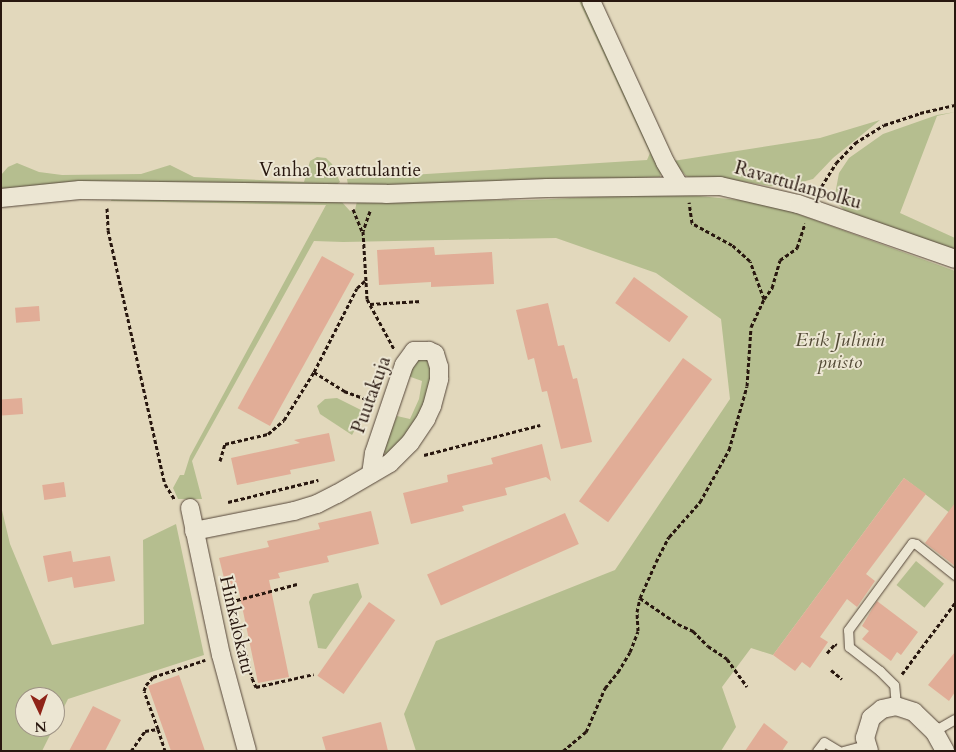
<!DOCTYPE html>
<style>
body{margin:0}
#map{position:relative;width:956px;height:752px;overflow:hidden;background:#e2d8bc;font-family:Cardo,serif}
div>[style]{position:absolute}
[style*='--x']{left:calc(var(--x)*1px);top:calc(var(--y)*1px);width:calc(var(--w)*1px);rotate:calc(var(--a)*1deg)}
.green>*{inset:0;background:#b5be8f;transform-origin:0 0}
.building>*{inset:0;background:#e1ad97;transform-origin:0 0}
.path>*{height:3px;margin-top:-1.5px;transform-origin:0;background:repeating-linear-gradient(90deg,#28170f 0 4px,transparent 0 6.5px)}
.roads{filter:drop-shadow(0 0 1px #56473a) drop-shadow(0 0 1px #56473a)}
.lane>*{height:9px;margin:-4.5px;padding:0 4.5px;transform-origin:4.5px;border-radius:4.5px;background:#ece6d3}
.street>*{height:18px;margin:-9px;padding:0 9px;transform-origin:9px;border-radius:9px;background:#ece6d3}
span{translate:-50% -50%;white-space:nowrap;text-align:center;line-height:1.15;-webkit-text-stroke:4px #ece6d3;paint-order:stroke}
.street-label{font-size:19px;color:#28170f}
.park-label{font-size:19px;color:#524935;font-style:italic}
.frame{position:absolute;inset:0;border:2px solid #28170f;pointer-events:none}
.north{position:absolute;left:15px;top:687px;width:50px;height:50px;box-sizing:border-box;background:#ece6d3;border:1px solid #9e9385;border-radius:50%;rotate:177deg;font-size:14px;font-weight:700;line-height:20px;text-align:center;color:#28170f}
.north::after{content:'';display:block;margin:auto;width:18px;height:22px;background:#8f2418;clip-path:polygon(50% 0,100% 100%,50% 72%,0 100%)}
</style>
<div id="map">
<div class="green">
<i style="clip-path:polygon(579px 1px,587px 1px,662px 169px,660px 177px,465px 186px,348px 185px,347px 179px,647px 160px,650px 153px)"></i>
<i style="clip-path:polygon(955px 112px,937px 116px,900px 213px,955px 238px,955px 253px,846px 212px,834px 200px,839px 173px,849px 158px,883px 134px,937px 115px)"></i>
<i style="clip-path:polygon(880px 120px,833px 158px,813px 179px,791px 185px,770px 186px,733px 180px,694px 180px,686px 176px,673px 161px,820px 138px)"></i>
<i style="clip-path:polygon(317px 157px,326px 158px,332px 164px,340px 182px,334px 187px,1px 194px,1px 175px,8px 167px,17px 163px,39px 172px,62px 175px,141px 174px,170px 165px,194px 177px,304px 182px,310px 161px)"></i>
<i style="clip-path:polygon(670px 193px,768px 203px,955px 271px,955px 517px,904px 478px,773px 655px,751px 648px,722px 687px,736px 727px,721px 751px,416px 751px,404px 714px,436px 641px,615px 570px,730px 399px,721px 319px,656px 273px,556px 238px,343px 242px,314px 241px,192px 461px,202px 499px,178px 499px,173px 488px,180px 475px,184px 475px,190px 456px,326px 205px,111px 201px,113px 196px,340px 200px,350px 211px,355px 210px,357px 201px,531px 200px)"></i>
<i style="clip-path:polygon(426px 358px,432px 374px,422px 415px,392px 452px,386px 454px,384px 452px,385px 446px,397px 416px,410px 419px,419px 399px,422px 381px,408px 376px,419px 359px)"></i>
<i style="clip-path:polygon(337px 398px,365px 412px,352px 435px,320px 414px,317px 406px,325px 399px)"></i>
<i style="clip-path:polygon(1px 506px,10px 544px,52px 645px,144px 624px,143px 540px,176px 524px,204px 655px,68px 699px,55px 725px,55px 697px,25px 697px,25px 727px,54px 727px,42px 751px,1px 751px)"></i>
<i style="left:916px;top:561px;width:36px;height:31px;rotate:39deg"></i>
<i style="clip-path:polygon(358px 583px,362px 597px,326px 649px,318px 648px,309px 602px,313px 594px)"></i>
</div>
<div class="building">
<i style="clip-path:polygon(434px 247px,435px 255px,492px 252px,494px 284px,431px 287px,431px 282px,379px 285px,377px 250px)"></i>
<i style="left:322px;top:256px;width:37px;height:174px;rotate:29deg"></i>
<i style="left:634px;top:277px;width:67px;height:32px;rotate:36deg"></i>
<i style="clip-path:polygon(548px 303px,558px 346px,564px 345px,573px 379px,577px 378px,592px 442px,561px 449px,547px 391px,542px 392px,534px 358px,528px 360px,516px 310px)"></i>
<i style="left:39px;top:306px;width:15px;height:24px;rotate:86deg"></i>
<i style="left:683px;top:358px;width:36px;height:177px;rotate:36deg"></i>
<i style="left:22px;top:398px;width:16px;height:21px;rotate:86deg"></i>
<i style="clip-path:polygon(329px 433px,335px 461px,290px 470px,291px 474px,237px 485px,231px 458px,300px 443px,294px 440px)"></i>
<i style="clip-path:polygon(542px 444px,551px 481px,546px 477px,505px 488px,507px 495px,462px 506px,464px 511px,411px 524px,403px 493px,448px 482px,447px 475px,493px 464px,491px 458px)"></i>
<i style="clip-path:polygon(904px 478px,926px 494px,866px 574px,875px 581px,857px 607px,847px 599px,820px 637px,828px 642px,810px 668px,802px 662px,795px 671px,773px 655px)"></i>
<i style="left:64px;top:482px;width:15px;height:22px;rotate:82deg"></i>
<i style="clip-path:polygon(955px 503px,955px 566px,925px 543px)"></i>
<i style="clip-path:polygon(371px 511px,379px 544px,327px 556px,329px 562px,278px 573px,280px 578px,269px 580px,289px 677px,258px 683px,238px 587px,227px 590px,219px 558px,269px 547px,267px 541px,320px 529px,318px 523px)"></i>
<i style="left:565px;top:513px;width:34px;height:151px;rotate:66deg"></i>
<i style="clip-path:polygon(71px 551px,73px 562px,110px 556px,115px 581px,74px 588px,72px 577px,48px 582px,43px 556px)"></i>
<i style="clip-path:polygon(877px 601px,918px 632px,901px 655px,897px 652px,891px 661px,862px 639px,869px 631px,862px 626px)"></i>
<i style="left:369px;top:602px;width:32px;height:90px;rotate:35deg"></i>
<i style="clip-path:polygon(955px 652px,955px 692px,949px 701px,928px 685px)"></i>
<i style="clip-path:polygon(179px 675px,205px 751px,171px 751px,148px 686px)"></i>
<i style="clip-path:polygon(93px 706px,121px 720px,105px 751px,69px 751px)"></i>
<i style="clip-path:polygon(381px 722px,388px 751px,326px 751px,322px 737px)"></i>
<i style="clip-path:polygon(764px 723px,788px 742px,782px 751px,745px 751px)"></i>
</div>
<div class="path">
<i style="--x:818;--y:192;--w:34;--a:-58"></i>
<i style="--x:836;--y:163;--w:28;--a:-46"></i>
<i style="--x:855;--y:143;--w:34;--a:-32"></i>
<i style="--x:884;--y:125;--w:38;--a:-18"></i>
<i style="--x:920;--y:113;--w:36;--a:-13"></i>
<i style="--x:107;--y:208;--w:22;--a:87"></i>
<i style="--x:108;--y:230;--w:260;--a:77.4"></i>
<i style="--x:165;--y:484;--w:19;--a:58"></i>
<i style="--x:353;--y:209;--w:24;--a:68"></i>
<i style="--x:370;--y:211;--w:21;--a:109"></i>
<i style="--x:363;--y:231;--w:68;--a:86.6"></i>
<i style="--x:367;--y:299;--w:57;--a:61.6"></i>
<i style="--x:764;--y:299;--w:14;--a:-54"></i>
<i style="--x:772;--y:288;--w:29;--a:-74"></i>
<i style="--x:780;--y:260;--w:21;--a:-35"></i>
<i style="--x:797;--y:248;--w:26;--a:-72"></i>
<i style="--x:370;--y:304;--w:52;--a:-3.3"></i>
<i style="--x:314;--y:372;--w:36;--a:32"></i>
<i style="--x:344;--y:391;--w:32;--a:20"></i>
<i style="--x:424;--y:455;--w:120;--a:-14.5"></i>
<i style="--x:220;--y:461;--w:18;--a:-74"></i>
<i style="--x:225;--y:444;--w:44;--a:-13.1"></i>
<i style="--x:268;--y:434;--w:21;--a:-41"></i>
<i style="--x:284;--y:420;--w:57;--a:-58"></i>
<i style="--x:314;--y:372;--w:94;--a:-62.9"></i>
<i style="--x:357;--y:288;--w:12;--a:-42"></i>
<i style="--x:228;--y:502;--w:93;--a:-13.7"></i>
<i style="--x:297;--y:584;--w:66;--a:165.1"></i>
<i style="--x:233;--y:601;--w:79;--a:76.1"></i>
<i style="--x:252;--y:678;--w:10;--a:66"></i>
<i style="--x:256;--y:687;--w:59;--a:-12.6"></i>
<i style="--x:640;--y:598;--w:46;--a:34.4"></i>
<i style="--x:678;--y:624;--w:17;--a:25"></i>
<i style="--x:693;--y:631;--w:21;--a:45"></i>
<i style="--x:708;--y:646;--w:23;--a:34"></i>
<i style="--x:727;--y:659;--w:34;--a:54"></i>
<i style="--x:827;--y:653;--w:12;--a:-48"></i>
<i style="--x:835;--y:644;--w:2;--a:27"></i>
<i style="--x:831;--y:670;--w:14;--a:39"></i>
<i style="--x:902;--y:674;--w:89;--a:-53.3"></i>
<i style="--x:158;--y:729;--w:40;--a:-110.2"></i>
<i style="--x:144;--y:691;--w:6;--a:-72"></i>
<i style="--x:146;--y:685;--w:11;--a:-49"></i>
<i style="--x:153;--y:677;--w:55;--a:-18.1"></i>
<i style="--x:131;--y:751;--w:24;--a:-55"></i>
<i style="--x:145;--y:731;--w:13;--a:-9"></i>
<i style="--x:158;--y:729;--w:23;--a:72"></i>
<i style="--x:563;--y:751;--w:30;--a:-40"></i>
<i style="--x:586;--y:732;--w:48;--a:-66.6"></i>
<i style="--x:605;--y:688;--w:21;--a:-51"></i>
<i style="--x:618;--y:672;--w:23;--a:-59"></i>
<i style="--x:630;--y:652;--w:22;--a:-69"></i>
<i style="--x:638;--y:631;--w:19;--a:-93"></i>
<i style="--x:637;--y:612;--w:14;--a:-78"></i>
<i style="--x:640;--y:598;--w:39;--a:-66"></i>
<i style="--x:656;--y:562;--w:28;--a:-63"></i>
<i style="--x:669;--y:537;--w:47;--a:-48.5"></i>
<i style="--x:700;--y:502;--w:60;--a:-60.9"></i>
<i style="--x:729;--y:450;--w:66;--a:-74.3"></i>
<i style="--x:747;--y:386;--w:59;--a:-86.1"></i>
<i style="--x:751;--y:327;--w:31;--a:-65"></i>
<i style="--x:764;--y:299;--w:40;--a:-110.2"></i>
<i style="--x:750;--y:261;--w:24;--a:-138"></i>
<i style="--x:732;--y:245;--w:46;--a:-151.2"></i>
<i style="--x:692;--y:223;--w:21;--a:-98"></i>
</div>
<div class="roads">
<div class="lane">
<i style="--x:896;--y:706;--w:21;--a:-95"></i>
<i style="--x:894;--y:685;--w:20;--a:-135"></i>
<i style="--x:880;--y:671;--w:39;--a:-142"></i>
<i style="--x:849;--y:647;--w:17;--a:-93"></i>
<i style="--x:848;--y:630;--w:108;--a:-53.7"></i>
<i style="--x:912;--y:543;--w:4;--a:14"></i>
<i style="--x:916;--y:544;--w:50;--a:38.5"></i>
<i style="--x:934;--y:731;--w:24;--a:-30"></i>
<i style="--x:817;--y:751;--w:11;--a:-52"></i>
<i style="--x:824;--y:742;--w:17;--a:31"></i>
<i style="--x:843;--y:751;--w:24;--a:-15"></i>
</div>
<div class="street">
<i style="--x:591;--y:1;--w:177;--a:65.3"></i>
<i style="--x:665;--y:162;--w:27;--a:59"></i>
<i style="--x:1;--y:198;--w:79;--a:-5.8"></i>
<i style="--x:80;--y:190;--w:306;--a:0.7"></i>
<i style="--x:386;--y:194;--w:161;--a:-2.1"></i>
<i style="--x:547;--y:188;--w:173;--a:-0.7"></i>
<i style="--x:720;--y:186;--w:80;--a:13"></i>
<i style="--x:798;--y:204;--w:166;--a:19.3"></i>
<i style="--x:190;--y:508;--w:150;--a:78.1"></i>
<i style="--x:221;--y:655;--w:99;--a:74.8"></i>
<i style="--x:194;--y:531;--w:102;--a:-11.3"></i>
<i style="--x:294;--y:511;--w:24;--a:-17"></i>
<i style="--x:317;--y:504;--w:22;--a:-27"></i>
<i style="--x:337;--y:494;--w:61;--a:-30.3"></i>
<i style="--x:390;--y:463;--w:28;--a:-45"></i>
<i style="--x:410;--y:443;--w:29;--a:-56"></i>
<i style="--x:426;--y:419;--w:14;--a:-65"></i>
<i style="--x:432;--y:406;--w:28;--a:-75"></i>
<i style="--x:439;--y:379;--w:12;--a:-90"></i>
<i style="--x:439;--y:367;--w:14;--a:-107"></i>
<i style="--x:435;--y:354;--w:7;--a:-153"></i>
<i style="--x:429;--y:351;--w:15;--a:180"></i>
<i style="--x:414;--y:351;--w:17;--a:126"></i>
<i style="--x:404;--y:365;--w:93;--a:108.8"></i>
<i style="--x:374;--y:453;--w:21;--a:98"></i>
<i style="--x:869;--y:751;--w:14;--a:-107"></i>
<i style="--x:865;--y:738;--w:21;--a:-73"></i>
<i style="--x:871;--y:718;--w:14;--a:-39"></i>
<i style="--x:882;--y:709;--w:14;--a:-12"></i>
<i style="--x:896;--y:706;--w:19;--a:18"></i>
<i style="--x:914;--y:712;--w:28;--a:44"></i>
<i style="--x:934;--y:731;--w:23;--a:61"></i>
</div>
</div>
<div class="street-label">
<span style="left:340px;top:171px">Vanha Ravattulantie</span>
<span style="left:798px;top:186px;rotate:16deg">Ravattulanpolku</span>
<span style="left:372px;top:395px;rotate:-70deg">Puutakuja</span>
<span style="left:236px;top:625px;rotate:77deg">Hinkalokatu</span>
</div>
<div class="park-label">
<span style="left:840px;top:352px">Erik Julinin<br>puisto</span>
</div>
<div class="frame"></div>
<div class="north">N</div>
</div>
